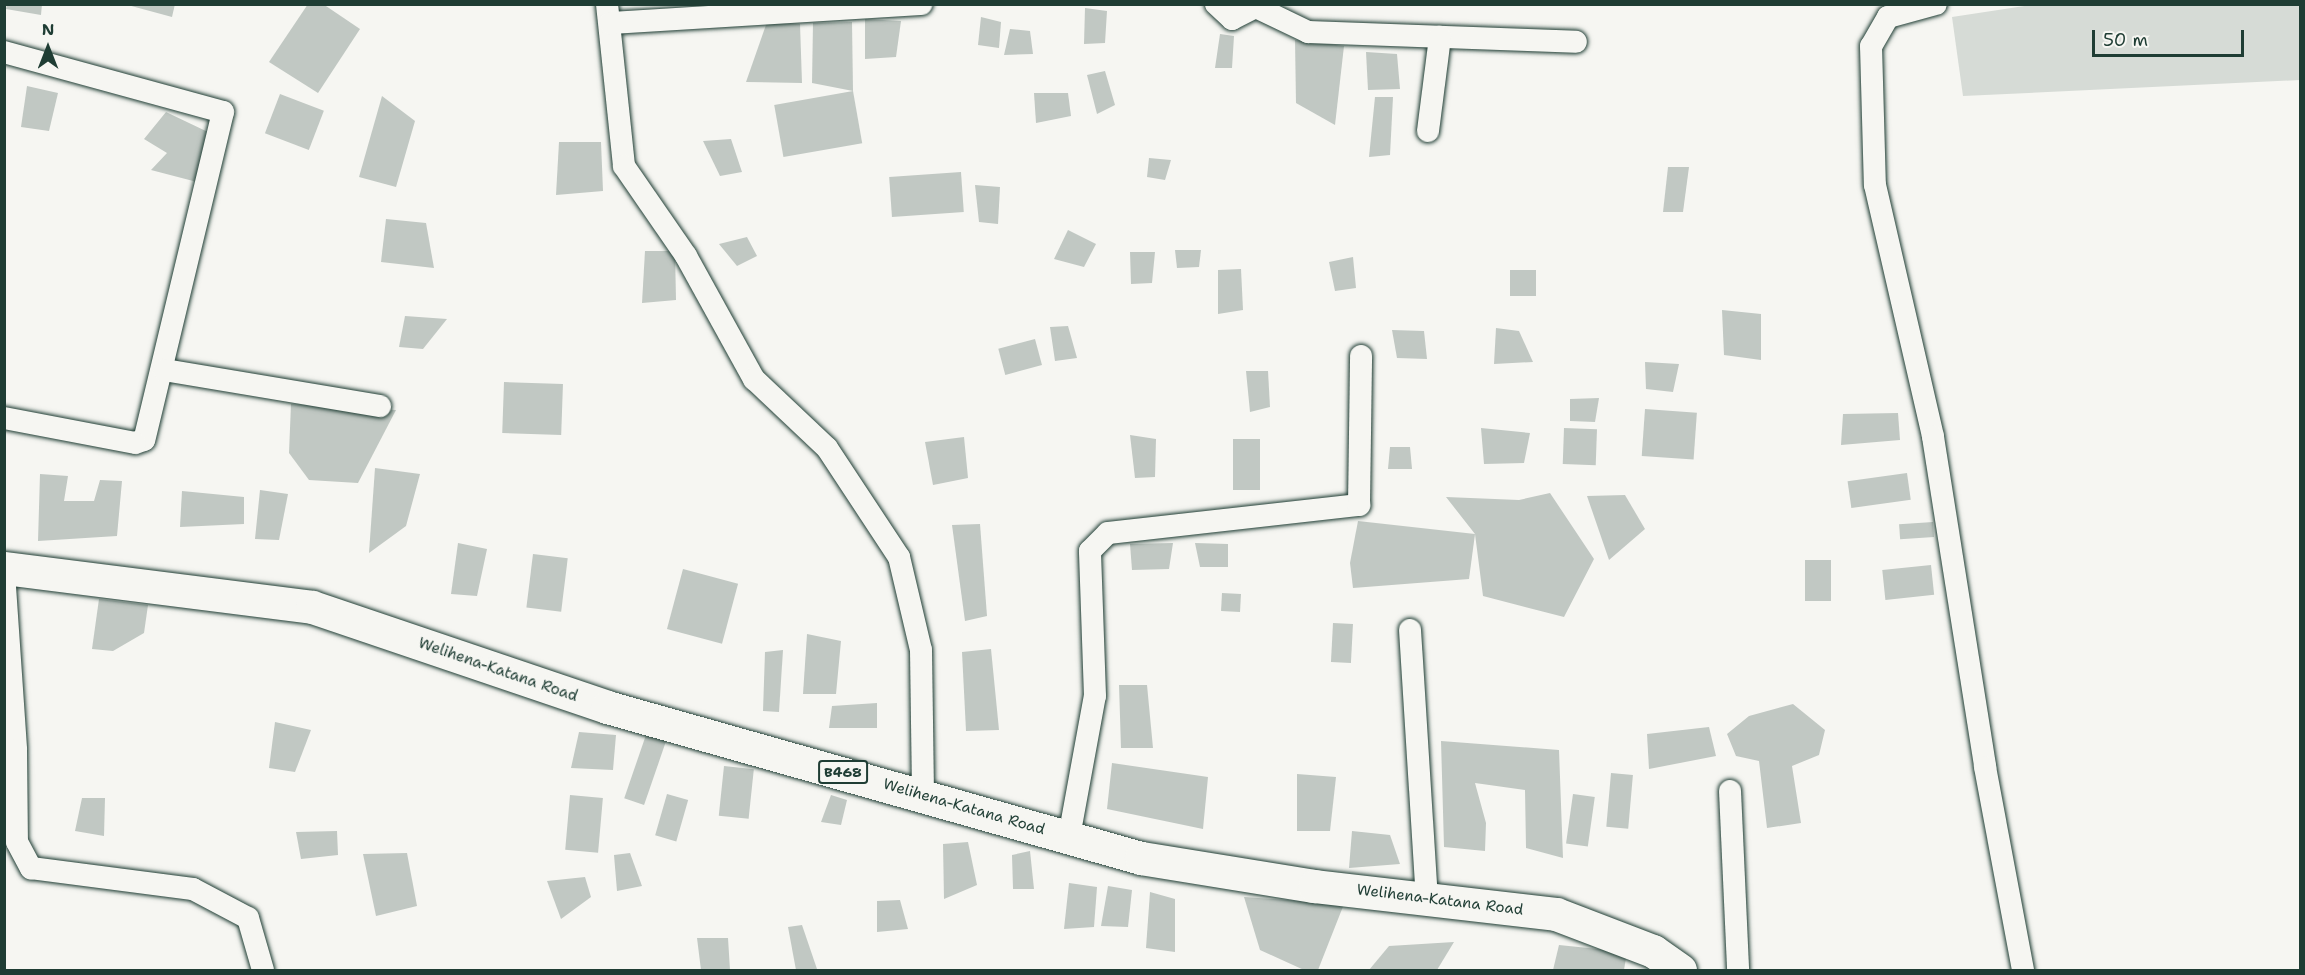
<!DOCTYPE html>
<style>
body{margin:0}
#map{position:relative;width:2305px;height:975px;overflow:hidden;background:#f6f6f2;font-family:"Shantell Sans",sans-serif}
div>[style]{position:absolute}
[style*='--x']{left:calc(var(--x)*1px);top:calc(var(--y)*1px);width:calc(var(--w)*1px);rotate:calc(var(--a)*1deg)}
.green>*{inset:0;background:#d6dbd6}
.building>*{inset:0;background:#c1c8c3;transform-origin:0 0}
.roads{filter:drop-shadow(0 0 2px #1f3d34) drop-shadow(0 0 2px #1f3d34)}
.minor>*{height:22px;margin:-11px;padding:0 11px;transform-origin:11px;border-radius:11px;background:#f6f6f2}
.primary>*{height:33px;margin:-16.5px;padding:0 16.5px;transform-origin:16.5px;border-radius:16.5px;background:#f6f6f2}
span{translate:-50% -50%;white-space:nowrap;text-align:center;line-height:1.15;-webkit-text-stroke:6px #f6f6f2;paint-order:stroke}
.shield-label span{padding:2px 4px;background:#f6f6f2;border:2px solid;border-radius:4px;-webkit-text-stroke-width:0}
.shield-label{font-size:14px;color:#1f3d34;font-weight:700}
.street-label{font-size:15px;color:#1f3d34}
.frame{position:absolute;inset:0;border:6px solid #1f3d34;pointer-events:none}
.north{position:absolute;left:18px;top:18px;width:60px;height:60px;-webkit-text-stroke:4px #f6f6f2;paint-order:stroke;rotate:0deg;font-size:16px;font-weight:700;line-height:24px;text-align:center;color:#1f3d34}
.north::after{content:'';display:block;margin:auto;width:21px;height:27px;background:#1f3d34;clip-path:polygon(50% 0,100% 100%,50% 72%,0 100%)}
.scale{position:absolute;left:2092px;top:30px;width:152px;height:27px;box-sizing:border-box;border:3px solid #1f3d34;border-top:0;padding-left:8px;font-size:18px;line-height:21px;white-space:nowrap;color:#1f3d34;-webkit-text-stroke:4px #f6f6f2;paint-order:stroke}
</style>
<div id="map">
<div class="green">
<i style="clip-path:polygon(2031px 5px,2300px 5px,2300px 80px,1963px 96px,1952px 17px)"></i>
</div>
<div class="building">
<i style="clip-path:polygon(7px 4px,42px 4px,41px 15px,6px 9px)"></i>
<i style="clip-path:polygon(124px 4px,175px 4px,172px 17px)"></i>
<i style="clip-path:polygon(308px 4px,323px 4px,360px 29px,318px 93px,269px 62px)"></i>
<i style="clip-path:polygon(1085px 8px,1107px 11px,1105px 43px,1084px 44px)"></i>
<i style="clip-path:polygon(981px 17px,1001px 22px,999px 48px,978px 45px)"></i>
<i style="clip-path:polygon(865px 19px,901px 21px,896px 57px,865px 59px)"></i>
<i style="clip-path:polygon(767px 22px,800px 24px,802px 83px,746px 82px)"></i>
<i style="clip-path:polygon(852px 22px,853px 91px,812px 83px,813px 23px)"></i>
<i style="clip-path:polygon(1010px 29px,1030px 31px,1033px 54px,1004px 55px)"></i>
<i style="clip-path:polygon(1220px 34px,1234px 36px,1232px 68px,1215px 68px)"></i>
<i style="clip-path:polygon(1295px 40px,1344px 46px,1335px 125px,1296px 103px)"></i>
<i style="clip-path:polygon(1366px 52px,1397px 54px,1400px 89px,1368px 90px)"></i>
<i style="clip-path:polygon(1105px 71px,1115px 105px,1097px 114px,1087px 75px)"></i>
<i style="clip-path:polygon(27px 86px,58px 93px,49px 131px,21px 127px)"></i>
<i style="left:853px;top:91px;width:53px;height:80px;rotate:80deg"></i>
<i style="clip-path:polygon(1034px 93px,1068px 93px,1071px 116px,1036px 123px)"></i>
<i style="left:280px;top:94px;width:47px;height:42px;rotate:21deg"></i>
<i style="clip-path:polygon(382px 96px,415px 121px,396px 187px,359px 177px)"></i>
<i style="clip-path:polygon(1375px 97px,1393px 97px,1390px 155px,1369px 157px)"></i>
<i style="clip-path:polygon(166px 112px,210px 133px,197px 182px,151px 170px,167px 153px,144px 139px)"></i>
<i style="clip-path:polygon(731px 139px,742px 172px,720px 176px,703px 141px)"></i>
<i style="clip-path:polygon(559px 142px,601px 142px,603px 191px,556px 195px)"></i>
<i style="clip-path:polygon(1149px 158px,1171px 160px,1165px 180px,1147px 177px)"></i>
<i style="clip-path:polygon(1668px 167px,1689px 167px,1683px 212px,1663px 212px)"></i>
<i style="left:961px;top:172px;width:40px;height:72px;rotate:86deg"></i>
<i style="clip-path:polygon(975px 185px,1000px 187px,998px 224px,979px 222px)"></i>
<i style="clip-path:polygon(386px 219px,426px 223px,434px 268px,381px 262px)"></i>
<i style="clip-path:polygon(1068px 230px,1096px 244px,1084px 267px,1054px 259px)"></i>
<i style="clip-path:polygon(747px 237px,757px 256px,737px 266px,719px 244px)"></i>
<i style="clip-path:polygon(1175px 250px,1201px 250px,1199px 267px,1177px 268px)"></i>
<i style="clip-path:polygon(645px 251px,675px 251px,676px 300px,642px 303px)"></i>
<i style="clip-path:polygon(1130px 252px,1155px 252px,1152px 283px,1131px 284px)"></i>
<i style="clip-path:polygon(1353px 257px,1356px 288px,1335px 291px,1329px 262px)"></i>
<i style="clip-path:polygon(1241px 269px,1243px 310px,1218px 314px,1218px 270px)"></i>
<i style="left:1510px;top:270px;width:26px;height:26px"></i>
<i style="clip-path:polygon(1722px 310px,1761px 314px,1761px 360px,1724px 355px)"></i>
<i style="clip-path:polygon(405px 316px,447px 319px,423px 349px,399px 347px)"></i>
<i style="clip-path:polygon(1068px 326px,1077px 358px,1055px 361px,1050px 327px)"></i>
<i style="clip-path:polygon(1496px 328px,1519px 331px,1533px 362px,1494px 364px)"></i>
<i style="clip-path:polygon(1392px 330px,1424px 331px,1427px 359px,1397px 358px)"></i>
<i style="left:1035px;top:339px;width:27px;height:38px;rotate:75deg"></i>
<i style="clip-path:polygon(1645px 362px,1679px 364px,1673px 392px,1646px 389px)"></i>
<i style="clip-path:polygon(1246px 371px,1268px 371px,1270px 407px,1250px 412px)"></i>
<i style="left:504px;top:382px;width:59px;height:51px;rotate:2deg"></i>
<i style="clip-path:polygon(1599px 398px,1595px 422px,1570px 421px,1570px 399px)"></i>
<i style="clip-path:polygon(291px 404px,396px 410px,358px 483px,309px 480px,289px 453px)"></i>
<i style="left:1645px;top:409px;width:52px;height:47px;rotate:4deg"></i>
<i style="clip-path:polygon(1898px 413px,1900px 440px,1841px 445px,1843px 414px)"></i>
<i style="clip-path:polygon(1481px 428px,1530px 433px,1524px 463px,1484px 464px)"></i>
<i style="left:1564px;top:428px;width:33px;height:36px;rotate:2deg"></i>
<i style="clip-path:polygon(1130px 435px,1156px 439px,1155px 477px,1135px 478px)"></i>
<i style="clip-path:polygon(964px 437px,968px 478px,933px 485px,925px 442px)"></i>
<i style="left:1233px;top:439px;width:27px;height:51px"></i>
<i style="clip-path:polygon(1390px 447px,1410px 447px,1412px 469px,1388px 469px)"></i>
<i style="clip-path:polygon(375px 468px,420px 474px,406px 526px,369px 553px)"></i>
<i style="left:1907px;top:473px;width:27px;height:60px;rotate:82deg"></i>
<i style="clip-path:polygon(40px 474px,68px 476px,64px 501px,94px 501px,100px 480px,122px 481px,117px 536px,38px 541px)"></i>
<i style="clip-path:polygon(260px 490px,288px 494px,279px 540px,255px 539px)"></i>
<i style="clip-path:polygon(182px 491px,244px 497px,244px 524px,180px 527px)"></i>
<i style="clip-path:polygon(1550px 493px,1594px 559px,1564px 617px,1483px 596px,1475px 534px,1446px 497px,1519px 500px)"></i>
<i style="clip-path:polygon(1625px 495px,1645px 529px,1609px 560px,1587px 496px)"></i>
<i style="clip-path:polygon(1358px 521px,1475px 534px,1469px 579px,1353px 588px,1350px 563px)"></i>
<i style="left:1933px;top:522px;width:15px;height:34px;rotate:86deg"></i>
<i style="clip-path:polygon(980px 524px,987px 616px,965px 621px,952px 525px)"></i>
<i style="clip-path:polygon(458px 543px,487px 549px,477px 596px,451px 594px)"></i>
<i style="clip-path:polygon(1173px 543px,1169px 569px,1132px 570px,1130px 544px)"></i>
<i style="clip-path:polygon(1195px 543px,1228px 544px,1228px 567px,1200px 567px)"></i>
<i style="left:533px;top:554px;width:35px;height:54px;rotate:7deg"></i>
<i style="left:1805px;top:560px;width:26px;height:41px"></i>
<i style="left:1931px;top:565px;width:30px;height:49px;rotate:84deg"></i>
<i style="left:683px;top:569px;width:57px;height:62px;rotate:15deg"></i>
<i style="left:1222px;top:593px;width:19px;height:18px;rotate:3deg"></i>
<i style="clip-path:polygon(99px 599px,148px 605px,144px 633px,113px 651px,92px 649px)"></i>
<i style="left:1333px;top:623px;width:20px;height:39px;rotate:3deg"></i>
<i style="clip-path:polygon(807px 634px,841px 641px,836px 694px,803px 694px)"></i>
<i style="clip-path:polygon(991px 649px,999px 730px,966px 731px,962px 652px)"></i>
<i style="clip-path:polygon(783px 650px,779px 712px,763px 711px,765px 652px)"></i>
<i style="clip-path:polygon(1119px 685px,1147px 685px,1153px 748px,1121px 748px)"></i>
<i style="clip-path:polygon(877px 703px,877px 728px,829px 728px,832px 706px)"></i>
<i style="clip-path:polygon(1793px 704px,1825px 730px,1819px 755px,1792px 766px,1801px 823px,1767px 828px,1759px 761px,1736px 756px,1727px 734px,1749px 716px)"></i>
<i style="clip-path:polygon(275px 722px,311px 730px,295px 772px,269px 768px)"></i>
<i style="clip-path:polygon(1709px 727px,1716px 756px,1649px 769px,1647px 734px)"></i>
<i style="clip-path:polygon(579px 732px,616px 735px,613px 770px,571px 768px)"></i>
<i style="left:647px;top:732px;width:21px;height:70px;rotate:19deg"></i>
<i style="clip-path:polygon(1441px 741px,1559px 750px,1563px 858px,1526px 848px,1525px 790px,1475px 783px,1486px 823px,1485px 851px,1444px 847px)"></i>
<i style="clip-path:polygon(1112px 763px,1208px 777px,1203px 829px,1107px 809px)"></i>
<i style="left:724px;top:766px;width:30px;height:50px;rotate:6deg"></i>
<i style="left:1611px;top:773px;width:22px;height:54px;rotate:5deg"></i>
<i style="clip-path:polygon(1297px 774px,1336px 777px,1330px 831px,1297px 831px)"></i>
<i style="left:667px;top:794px;width:22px;height:43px;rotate:16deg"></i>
<i style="left:1573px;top:794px;width:22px;height:50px;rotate:8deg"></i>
<i style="left:570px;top:795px;width:33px;height:55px;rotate:5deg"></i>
<i style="clip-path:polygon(831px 795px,847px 800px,841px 825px,821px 822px)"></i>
<i style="clip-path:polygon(82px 798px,105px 798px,104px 836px,75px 831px)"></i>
<i style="clip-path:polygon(337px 831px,338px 855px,301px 859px,296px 832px)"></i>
<i style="clip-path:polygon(1352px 831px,1390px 835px,1400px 864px,1349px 868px)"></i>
<i style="clip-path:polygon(968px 842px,977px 885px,944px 899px,943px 844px)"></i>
<i style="clip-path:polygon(1030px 851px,1034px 889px,1013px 889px,1012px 855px)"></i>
<i style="clip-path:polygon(407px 853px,417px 906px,376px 916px,363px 854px)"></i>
<i style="clip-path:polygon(630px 853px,642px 886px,617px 891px,614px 855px)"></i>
<i style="clip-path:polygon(585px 877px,591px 897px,561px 919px,547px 881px)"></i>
<i style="clip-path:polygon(1069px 883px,1097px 887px,1094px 927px,1064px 929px)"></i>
<i style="clip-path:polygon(1108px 886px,1132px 890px,1128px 927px,1101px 926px)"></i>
<i style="clip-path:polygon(1150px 892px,1175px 899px,1175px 952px,1146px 948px)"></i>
<i style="clip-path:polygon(1244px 897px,1344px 904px,1318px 970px,1304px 970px,1260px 950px)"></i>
<i style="clip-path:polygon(900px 900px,908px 929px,877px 932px,877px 901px)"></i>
<i style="clip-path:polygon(802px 925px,817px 969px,796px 970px,788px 927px)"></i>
<i style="clip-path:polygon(697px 938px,728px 938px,730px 970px,701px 970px)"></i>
<i style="clip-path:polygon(1454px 942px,1437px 970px,1369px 970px,1389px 946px)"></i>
<i style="clip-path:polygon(1559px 945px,1627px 952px,1624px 970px,1553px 970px)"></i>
</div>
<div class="roads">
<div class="minor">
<i style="--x:607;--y:4;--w:163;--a:84"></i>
<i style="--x:624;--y:166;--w:109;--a:55.4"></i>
<i style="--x:686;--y:256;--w:141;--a:61.1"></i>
<i style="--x:754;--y:379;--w:100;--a:43.4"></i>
<i style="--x:827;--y:448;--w:131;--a:56.6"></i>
<i style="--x:899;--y:557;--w:96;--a:76.7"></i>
<i style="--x:921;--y:650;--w:145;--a:89.2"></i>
<i style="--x:1216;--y:4;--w:22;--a:43"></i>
<i style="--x:1232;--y:19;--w:27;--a:-27"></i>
<i style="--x:1256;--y:7;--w:58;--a:25.7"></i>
<i style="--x:1308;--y:32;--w:268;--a:2.1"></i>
<i style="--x:1936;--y:4;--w:50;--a:164.8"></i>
<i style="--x:1888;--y:17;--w:34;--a:120"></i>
<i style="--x:1871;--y:46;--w:139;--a:88.4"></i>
<i style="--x:1875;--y:185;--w:259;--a:77"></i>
<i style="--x:1933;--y:437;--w:334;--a:81"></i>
<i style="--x:1985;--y:767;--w:207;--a:79.4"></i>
<i style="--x:610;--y:23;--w:312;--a:-3.5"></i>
<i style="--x:4;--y:52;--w:227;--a:15.3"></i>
<i style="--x:223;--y:112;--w:337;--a:103.5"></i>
<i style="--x:144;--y:440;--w:9;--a:162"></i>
<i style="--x:135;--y:443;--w:133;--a:-169.2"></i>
<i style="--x:1428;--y:131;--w:95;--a:-82.7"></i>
<i style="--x:164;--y:370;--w:219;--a:9.5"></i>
<i style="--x:4;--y:572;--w:178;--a:86.1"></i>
<i style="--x:16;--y:750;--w:92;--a:89.4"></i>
<i style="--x:17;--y:842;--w:30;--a:62"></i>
<i style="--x:31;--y:868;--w:163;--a:7.4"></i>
<i style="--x:193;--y:889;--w:62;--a:27.8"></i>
<i style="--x:248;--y:918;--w:54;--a:73.9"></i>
<i style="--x:1410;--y:630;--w:268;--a:86.4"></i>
<i style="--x:1730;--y:791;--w:179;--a:87.4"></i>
<i style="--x:1069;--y:837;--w:143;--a:-79.6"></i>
<i style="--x:1095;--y:696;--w:145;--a:-92"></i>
<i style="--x:1090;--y:551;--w:25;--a:-45"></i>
<i style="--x:1108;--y:533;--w:253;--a:-6.4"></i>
<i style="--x:1359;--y:505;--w:149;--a:-89.2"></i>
</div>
<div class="primary">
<i style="--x:4;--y:568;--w:310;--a:7.2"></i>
<i style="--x:312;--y:607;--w:311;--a:18.7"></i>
<i style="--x:607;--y:707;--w:555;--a:15.79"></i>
<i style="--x:1141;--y:858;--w:175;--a:9.2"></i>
<i style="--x:1314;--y:886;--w:244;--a:6.6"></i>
<i style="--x:1556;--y:914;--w:104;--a:20.9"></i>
<i style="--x:1653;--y:951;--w:33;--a:35"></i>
</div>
</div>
<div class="shield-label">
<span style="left:843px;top:772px">B468</span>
</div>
<div class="street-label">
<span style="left:498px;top:670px;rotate:19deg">Welihena-Katana Road</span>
<span style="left:964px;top:807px;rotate:16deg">Welihena-Katana Road</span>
<span style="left:1440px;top:900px;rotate:7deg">Welihena-Katana Road</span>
</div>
<div class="frame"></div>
<div class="north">N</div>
<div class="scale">50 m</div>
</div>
